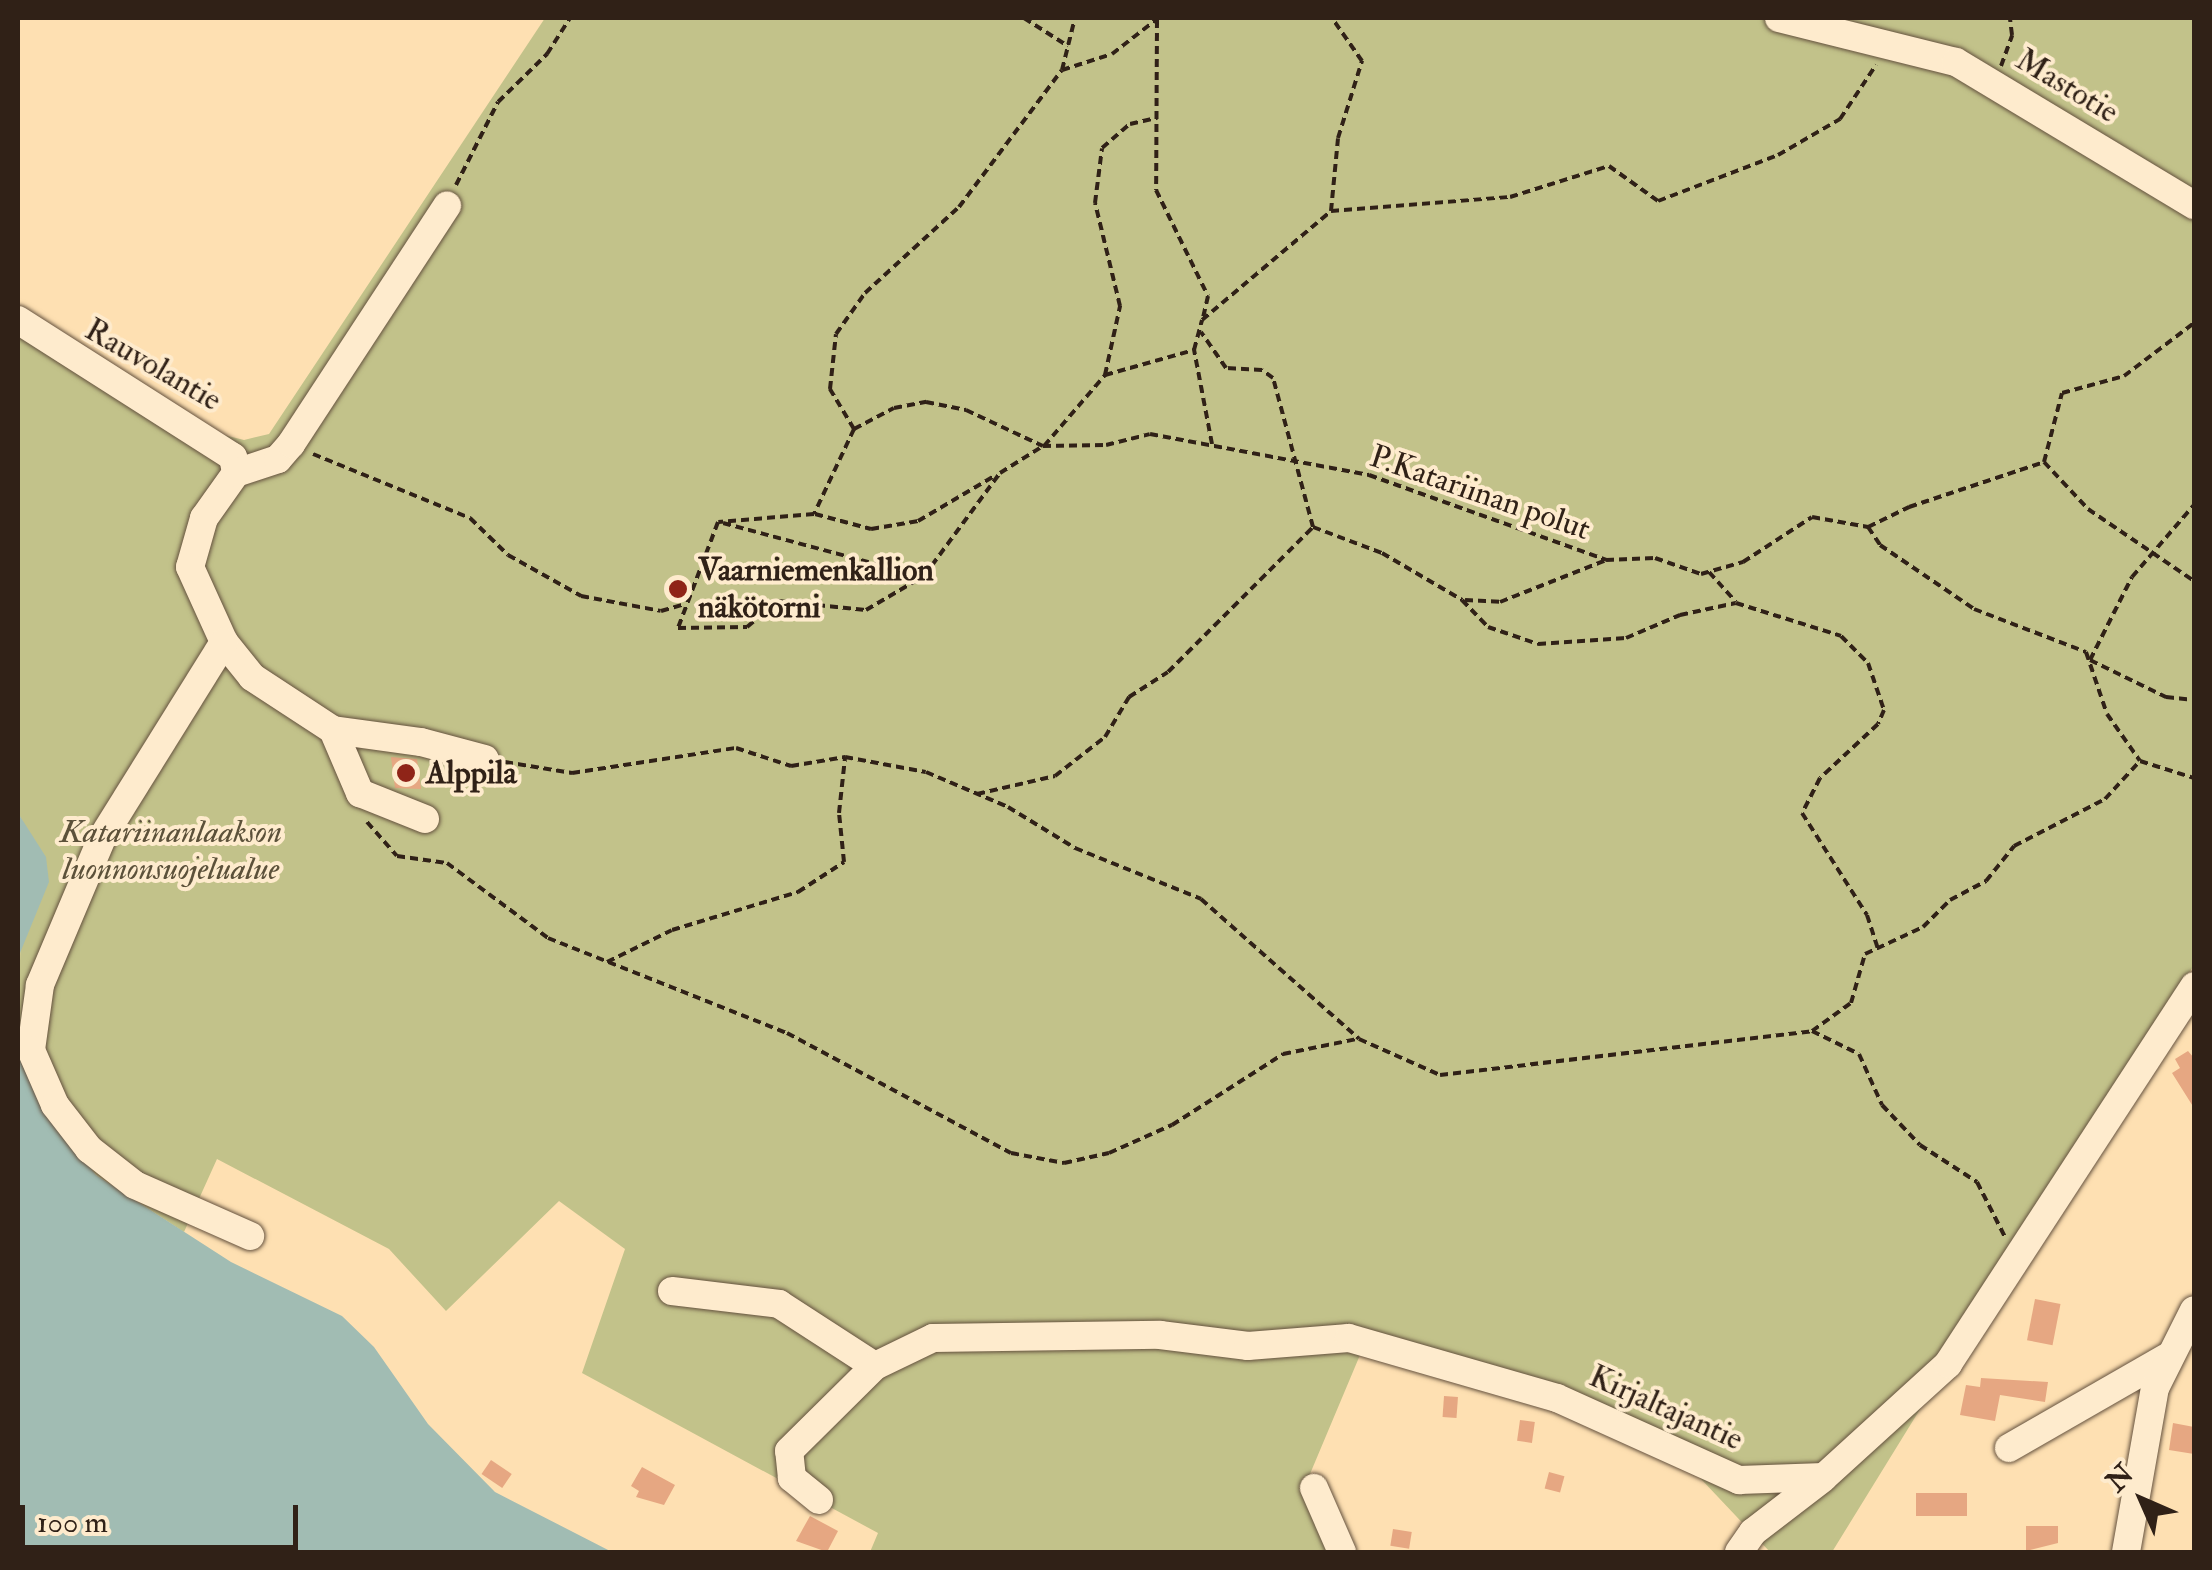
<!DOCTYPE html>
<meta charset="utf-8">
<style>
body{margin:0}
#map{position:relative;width:2212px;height:1570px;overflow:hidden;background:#fee0b2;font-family:"IM FELL Double Pica",serif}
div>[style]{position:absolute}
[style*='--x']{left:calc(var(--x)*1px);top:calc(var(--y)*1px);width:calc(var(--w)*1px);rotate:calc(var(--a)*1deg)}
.green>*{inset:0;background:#c2c28a}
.water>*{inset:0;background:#a1bcb3}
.building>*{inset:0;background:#e6a782;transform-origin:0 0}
.path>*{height:4px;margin-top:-2px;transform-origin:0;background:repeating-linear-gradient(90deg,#302117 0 8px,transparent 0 13px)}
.roads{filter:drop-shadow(0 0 2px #64513e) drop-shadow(0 0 2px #64513e)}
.minor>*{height:28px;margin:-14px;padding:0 14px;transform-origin:14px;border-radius:14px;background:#feebcd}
.dots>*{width:28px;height:28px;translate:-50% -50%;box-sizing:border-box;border:5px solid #feebcd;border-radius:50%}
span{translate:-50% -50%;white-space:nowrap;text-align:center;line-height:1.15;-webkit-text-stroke:8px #feebcd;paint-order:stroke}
.street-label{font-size:32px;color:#302117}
.poi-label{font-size:32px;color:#302117;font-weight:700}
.left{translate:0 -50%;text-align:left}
.park-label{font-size:32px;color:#5c513a;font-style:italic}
.frame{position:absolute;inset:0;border:20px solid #302117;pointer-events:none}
.north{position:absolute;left:2092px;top:1450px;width:100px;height:100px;-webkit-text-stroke:8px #feebcd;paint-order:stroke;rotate:315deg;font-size:28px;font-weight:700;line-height:40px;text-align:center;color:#302117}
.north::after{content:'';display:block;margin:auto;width:35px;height:45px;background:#302117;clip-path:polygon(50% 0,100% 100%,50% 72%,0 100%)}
.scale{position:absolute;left:20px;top:1505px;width:278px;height:45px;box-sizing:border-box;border:5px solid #302117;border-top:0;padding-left:12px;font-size:30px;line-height:35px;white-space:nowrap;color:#302117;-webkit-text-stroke:8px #feebcd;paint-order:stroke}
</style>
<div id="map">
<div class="green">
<i style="clip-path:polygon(545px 18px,2194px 18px,2194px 965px,1832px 1552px,1770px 1552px,1667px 1443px,1368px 1336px,1302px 1493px,1333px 1552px,870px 1552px,878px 1533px,582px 1373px,625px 1249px,559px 1201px,446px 1311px,389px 1249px,217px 1159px,184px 1232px,96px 1175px,68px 1145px,18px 1055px,23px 822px,18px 813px,18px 307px,42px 330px,224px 435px,244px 440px,269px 434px)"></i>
</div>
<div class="water">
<i style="clip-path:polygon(18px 813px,46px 857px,49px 882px,18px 958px)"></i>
<i style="clip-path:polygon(18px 1055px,41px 1105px,96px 1175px,231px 1262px,342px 1316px,374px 1347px,428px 1424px,495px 1492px,612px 1552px,18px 1552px)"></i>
</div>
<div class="building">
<i style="clip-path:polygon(391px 757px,417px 759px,421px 789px,395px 788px)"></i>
<i style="clip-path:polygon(2188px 1051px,2194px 1058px,2194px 1108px,2172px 1073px,2180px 1068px,2175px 1059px)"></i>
<i style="left:2035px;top:1299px;width:26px;height:42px;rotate:11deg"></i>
<i style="clip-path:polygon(1981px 1378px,2048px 1382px,2045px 1402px,2000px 1395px,1995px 1421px,1960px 1415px,1966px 1385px,1980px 1387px)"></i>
<i style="left:1444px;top:1396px;width:14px;height:21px;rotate:4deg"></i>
<i style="left:1520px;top:1420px;width:15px;height:21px;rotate:8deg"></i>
<i style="clip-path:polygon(2173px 1423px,2194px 1427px,2194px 1454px,2169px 1450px)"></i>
<i style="left:491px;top:1460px;width:25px;height:17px;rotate:34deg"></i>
<i style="clip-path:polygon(642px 1467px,675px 1485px,664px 1505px,636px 1497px,639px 1491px,631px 1486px)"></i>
<i style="left:1549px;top:1472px;width:16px;height:17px;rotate:15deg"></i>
<i style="left:1916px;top:1493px;width:51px;height:23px"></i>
<i style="clip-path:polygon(810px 1516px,838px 1531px,827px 1552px,796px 1541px)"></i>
<i style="clip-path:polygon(2026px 1526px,2058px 1526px,2058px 1543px,2026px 1551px)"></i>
<i style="left:1393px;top:1529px;width:19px;height:17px;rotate:9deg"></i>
</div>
<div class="path">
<i style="--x:1024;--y:18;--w:52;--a:32.5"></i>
<i style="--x:1157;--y:20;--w:170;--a:90.3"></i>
<i style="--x:1156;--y:190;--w:118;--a:63.9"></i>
<i style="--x:1208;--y:296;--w:22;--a:103"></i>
<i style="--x:2001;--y:66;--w:33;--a:-70"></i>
<i style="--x:2012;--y:35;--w:17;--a:-97"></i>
<i style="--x:1062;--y:70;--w:52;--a:-17.7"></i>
<i style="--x:1112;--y:54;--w:57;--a:-37.9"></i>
<i style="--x:456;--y:185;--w:93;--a:-63.2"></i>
<i style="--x:498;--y:102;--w:69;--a:-44.4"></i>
<i style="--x:547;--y:54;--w:43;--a:-57.4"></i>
<i style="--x:1331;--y:211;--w:73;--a:-84.5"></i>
<i style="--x:1338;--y:138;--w:81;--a:-72.7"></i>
<i style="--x:1362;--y:61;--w:52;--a:-124.9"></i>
<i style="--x:1105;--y:375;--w:92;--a:-15.7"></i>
<i style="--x:854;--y:429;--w:94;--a:115.2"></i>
<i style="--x:814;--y:514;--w:96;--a:175.2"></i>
<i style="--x:718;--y:522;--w:113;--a:110.7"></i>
<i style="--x:678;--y:628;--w:69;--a:-0.8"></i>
<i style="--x:747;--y:627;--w:40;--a:-40"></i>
<i style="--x:778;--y:601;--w:88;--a:5.8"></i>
<i style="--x:866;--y:610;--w:67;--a:-30.4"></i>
<i style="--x:924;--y:576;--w:128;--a:-53.6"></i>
<i style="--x:1000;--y:473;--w:51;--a:-32.1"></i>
<i style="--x:1043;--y:446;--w:63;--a:-0.9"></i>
<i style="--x:1106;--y:445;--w:45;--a:-14"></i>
<i style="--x:1150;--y:434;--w:223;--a:10.6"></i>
<i style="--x:1369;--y:475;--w:252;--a:19.7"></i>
<i style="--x:1606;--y:560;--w:49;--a:-2.3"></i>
<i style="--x:1655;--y:558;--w:49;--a:19.2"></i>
<i style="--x:1701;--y:574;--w:44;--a:-15.9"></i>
<i style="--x:1743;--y:562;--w:82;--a:-33.1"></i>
<i style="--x:1812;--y:517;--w:57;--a:10.1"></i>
<i style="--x:1868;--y:527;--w:46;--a:-26"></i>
<i style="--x:1909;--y:507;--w:142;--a:-18.4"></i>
<i style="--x:854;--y:429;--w:47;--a:-121"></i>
<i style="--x:830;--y:389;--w:55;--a:-83.8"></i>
<i style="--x:836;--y:334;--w:50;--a:-54.7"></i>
<i style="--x:865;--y:293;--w:127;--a:-42.5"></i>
<i style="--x:959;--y:207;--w:171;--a:-53.1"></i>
<i style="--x:1062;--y:70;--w:54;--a:-76"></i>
<i style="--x:854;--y:429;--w:45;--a:-27.7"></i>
<i style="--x:894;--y:408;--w:33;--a:-11"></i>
<i style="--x:926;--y:402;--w:41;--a:11.3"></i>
<i style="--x:966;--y:410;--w:85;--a:25.1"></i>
<i style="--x:1212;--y:444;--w:96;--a:-100.8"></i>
<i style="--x:1194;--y:350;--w:31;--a:-75"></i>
<i style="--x:1202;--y:320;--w:169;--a:-40.2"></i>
<i style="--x:1331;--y:211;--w:180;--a:-4.5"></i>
<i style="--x:1510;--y:197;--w:104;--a:-17.4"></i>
<i style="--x:1609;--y:166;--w:60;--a:35.5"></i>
<i style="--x:1658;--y:201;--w:129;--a:-21"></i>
<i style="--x:1778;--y:155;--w:72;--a:-30.1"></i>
<i style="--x:1840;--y:119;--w:65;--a:-56.3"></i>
<i style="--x:1044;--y:446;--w:94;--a:-49.3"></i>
<i style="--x:1105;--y:375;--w:71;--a:-77.7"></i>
<i style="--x:1120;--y:306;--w:106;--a:-103.6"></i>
<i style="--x:1095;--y:203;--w:55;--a:-82.7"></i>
<i style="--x:1102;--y:148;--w:37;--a:-41"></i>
<i style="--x:1130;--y:124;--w:28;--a:-13"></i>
<i style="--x:313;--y:454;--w:170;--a:22.2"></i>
<i style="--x:470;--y:518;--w:53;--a:44.2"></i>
<i style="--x:508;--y:555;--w:84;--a:29.3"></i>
<i style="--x:581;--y:596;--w:81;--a:10.6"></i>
<i style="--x:661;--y:611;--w:22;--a:-16"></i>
<i style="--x:2044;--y:462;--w:71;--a:-75.4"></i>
<i style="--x:2062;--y:393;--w:64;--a:-15.3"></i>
<i style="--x:2124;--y:376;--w:88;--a:-37.1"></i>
<i style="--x:2044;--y:462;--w:64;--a:46.9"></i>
<i style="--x:2088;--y:509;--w:128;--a:34.2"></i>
<i style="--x:815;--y:514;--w:58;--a:15"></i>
<i style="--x:871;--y:529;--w:48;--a:-9.7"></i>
<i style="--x:918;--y:521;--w:91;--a:-30.5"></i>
<i style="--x:723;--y:523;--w:205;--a:15"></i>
<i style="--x:1313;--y:527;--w:74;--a:20.6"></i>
<i style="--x:1382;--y:553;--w:93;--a:30.4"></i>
<i style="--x:1462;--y:600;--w:37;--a:46"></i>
<i style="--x:1488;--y:627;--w:53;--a:18.8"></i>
<i style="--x:1538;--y:644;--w:88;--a:-3.9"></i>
<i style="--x:1626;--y:638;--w:59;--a:-23.1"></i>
<i style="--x:1680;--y:615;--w:57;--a:-12.1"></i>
<i style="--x:1736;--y:603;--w:110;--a:17.4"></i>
<i style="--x:1841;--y:636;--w:38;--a:45"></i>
<i style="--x:1868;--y:663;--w:50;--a:71.2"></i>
<i style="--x:1884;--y:710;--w:15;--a:113"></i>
<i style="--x:1878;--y:724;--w:79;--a:137"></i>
<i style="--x:1820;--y:778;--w:39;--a:117"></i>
<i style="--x:1802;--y:813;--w:121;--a:57.5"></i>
<i style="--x:1867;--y:915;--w:35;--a:72"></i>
<i style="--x:1868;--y:527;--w:22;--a:56"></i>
<i style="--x:1880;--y:545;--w:114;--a:34.2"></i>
<i style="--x:1974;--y:609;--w:120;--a:21"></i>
<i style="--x:2086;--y:652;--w:65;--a:71.3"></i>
<i style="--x:2107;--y:714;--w:57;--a:54.9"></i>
<i style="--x:2140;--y:761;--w:57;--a:17.5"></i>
<i style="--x:1709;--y:572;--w:40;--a:48"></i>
<i style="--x:1465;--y:600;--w:35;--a:3"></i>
<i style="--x:1500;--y:602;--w:114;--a:-21.6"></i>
<i style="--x:2090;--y:660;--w:93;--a:-63.2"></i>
<i style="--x:2132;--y:577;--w:95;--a:-49.3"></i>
<i style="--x:2090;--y:660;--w:85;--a:26"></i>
<i style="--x:2166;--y:697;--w:28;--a:6"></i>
<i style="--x:505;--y:762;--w:68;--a:9.3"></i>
<i style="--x:572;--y:773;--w:166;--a:-8.7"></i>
<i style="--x:736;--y:748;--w:58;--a:18.1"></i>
<i style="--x:791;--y:766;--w:55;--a:-9.5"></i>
<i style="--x:845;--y:757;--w:82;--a:10.5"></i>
<i style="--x:926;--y:772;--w:89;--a:23.1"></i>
<i style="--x:1008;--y:807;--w:79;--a:31.5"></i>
<i style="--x:1075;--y:848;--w:136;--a:22"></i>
<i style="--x:1201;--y:899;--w:211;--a:41.5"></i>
<i style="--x:1359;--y:1039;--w:89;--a:24"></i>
<i style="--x:1440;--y:1075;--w:375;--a:-6.7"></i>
<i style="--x:1812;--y:1031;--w:52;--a:26.1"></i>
<i style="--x:1859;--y:1054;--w:56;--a:65.7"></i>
<i style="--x:1882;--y:1105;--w:55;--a:46.5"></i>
<i style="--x:1920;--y:1145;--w:68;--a:33"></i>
<i style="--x:1977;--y:1182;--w:62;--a:63"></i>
<i style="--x:977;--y:794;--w:80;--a:-13"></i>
<i style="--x:1055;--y:776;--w:63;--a:-38"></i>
<i style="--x:1105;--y:737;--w:47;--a:-59"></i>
<i style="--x:1129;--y:697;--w:46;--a:-32.7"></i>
<i style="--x:1168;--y:672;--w:205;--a:-45"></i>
<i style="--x:1313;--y:527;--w:154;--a:-105"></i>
<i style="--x:1273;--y:378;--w:14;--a:-144"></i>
<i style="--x:1262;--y:370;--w:36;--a:-177"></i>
<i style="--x:1226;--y:368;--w:44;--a:-124.8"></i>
<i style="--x:367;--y:822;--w:45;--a:48.6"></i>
<i style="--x:397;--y:856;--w:50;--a:8"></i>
<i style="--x:447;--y:863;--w:126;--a:36.6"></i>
<i style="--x:548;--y:938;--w:257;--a:21.7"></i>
<i style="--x:787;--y:1033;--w:254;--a:28.2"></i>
<i style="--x:1011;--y:1153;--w:54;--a:10.7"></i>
<i style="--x:1064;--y:1163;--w:46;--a:-12.5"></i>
<i style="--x:1109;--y:1153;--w:69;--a:-24"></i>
<i style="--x:1172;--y:1125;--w:132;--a:-32.6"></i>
<i style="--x:1283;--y:1054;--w:76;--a:-11.5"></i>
<i style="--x:607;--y:962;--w:72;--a:-26.2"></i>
<i style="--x:672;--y:930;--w:132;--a:-16.8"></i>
<i style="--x:798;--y:892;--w:55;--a:-33.1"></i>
<i style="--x:844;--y:862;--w:49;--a:-95.8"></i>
<i style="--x:839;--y:813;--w:55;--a:-83.8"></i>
<i style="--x:1812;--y:1031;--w:48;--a:-35.7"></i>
<i style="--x:1851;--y:1003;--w:51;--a:-74.1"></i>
<i style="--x:1865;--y:954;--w:64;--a:-25"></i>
<i style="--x:1923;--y:927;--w:38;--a:-45"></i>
<i style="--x:1950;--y:900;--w:41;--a:-27.8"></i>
<i style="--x:1986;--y:881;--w:45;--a:-51.3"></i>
<i style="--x:2014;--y:846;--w:102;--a:-27.3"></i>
<i style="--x:2105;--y:799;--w:52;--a:-47.4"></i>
</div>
<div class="roads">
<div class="minor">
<i style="--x:1779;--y:18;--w:182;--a:14"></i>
<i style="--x:1956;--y:62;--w:278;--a:31"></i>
<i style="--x:18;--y:320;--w:255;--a:32.5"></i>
<i style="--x:233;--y:457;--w:16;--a:79"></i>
<i style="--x:236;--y:473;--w:55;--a:125.4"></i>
<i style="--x:204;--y:518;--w:51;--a:105.9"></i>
<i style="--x:190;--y:567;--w:82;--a:65.6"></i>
<i style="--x:224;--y:642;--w:45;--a:51.3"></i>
<i style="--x:252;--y:677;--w:97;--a:33.2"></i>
<i style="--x:333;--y:730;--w:89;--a:7.8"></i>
<i style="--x:421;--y:742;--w:66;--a:14.9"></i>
<i style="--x:236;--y:473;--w:44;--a:-18.4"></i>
<i style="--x:278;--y:459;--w:20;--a:-49"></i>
<i style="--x:291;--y:444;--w:285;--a:-56.8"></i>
<i style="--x:224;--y:642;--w:231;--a:121.9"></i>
<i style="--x:102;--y:838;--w:160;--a:112.9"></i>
<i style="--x:40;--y:985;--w:66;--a:97.9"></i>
<i style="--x:31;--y:1050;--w:60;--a:66.4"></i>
<i style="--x:55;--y:1105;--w:56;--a:52.3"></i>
<i style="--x:89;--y:1149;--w:58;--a:38"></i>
<i style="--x:135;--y:1185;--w:126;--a:23.9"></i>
<i style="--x:333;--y:730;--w:69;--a:66.8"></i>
<i style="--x:360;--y:793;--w:70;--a:21.8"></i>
<i style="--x:672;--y:1291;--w:108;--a:6.9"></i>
<i style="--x:779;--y:1304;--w:114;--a:32.9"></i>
<i style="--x:2009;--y:1448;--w:182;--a:-29.9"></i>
<i style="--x:1314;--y:1488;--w:70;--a:66.4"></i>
<i style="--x:819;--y:1500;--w:35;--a:-141"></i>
<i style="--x:792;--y:1478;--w:27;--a:-96"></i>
<i style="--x:789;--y:1451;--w:121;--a:-44.7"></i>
<i style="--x:875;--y:1366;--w:64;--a:-25.8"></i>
<i style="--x:933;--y:1338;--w:227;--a:-0.8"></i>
<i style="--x:1160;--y:1335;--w:89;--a:7.1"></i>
<i style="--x:1248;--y:1346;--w:101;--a:-4.5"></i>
<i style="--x:1349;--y:1338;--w:216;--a:16.1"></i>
<i style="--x:1557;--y:1398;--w:200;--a:24.3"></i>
<i style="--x:1739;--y:1480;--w:85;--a:-2"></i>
<i style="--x:1824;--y:1477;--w:168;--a:-42.3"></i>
<i style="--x:1948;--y:1364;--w:451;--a:-56.9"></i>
<i style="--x:1739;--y:1552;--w:24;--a:-55"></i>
<i style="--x:1753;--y:1532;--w:88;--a:-37.6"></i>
<i style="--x:2126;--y:1552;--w:167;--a:-80"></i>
<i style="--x:2155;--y:1388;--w:87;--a:-63.4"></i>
</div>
</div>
<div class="dots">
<i style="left:678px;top:589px;background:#8f2418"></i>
<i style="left:406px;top:773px;background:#8f2418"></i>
</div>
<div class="street-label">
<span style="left:2067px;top:86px;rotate:31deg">Mastotie</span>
<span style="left:153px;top:365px;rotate:30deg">Rauvolantie</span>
<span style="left:1480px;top:493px;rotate:19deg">P.Katariinan polut</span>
<span style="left:1666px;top:1408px;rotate:24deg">Kirjaltajantie</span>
</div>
<div class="poi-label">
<span class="left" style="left:698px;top:589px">Vaarniemenkallion<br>näkötorni</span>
<span class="left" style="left:426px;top:773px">Alppila</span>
</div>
<div class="park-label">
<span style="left:171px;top:851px">Katariinanlaakson<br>luonnonsuojelualue</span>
</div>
<div class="frame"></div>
<div class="north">N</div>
<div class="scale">100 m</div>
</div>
